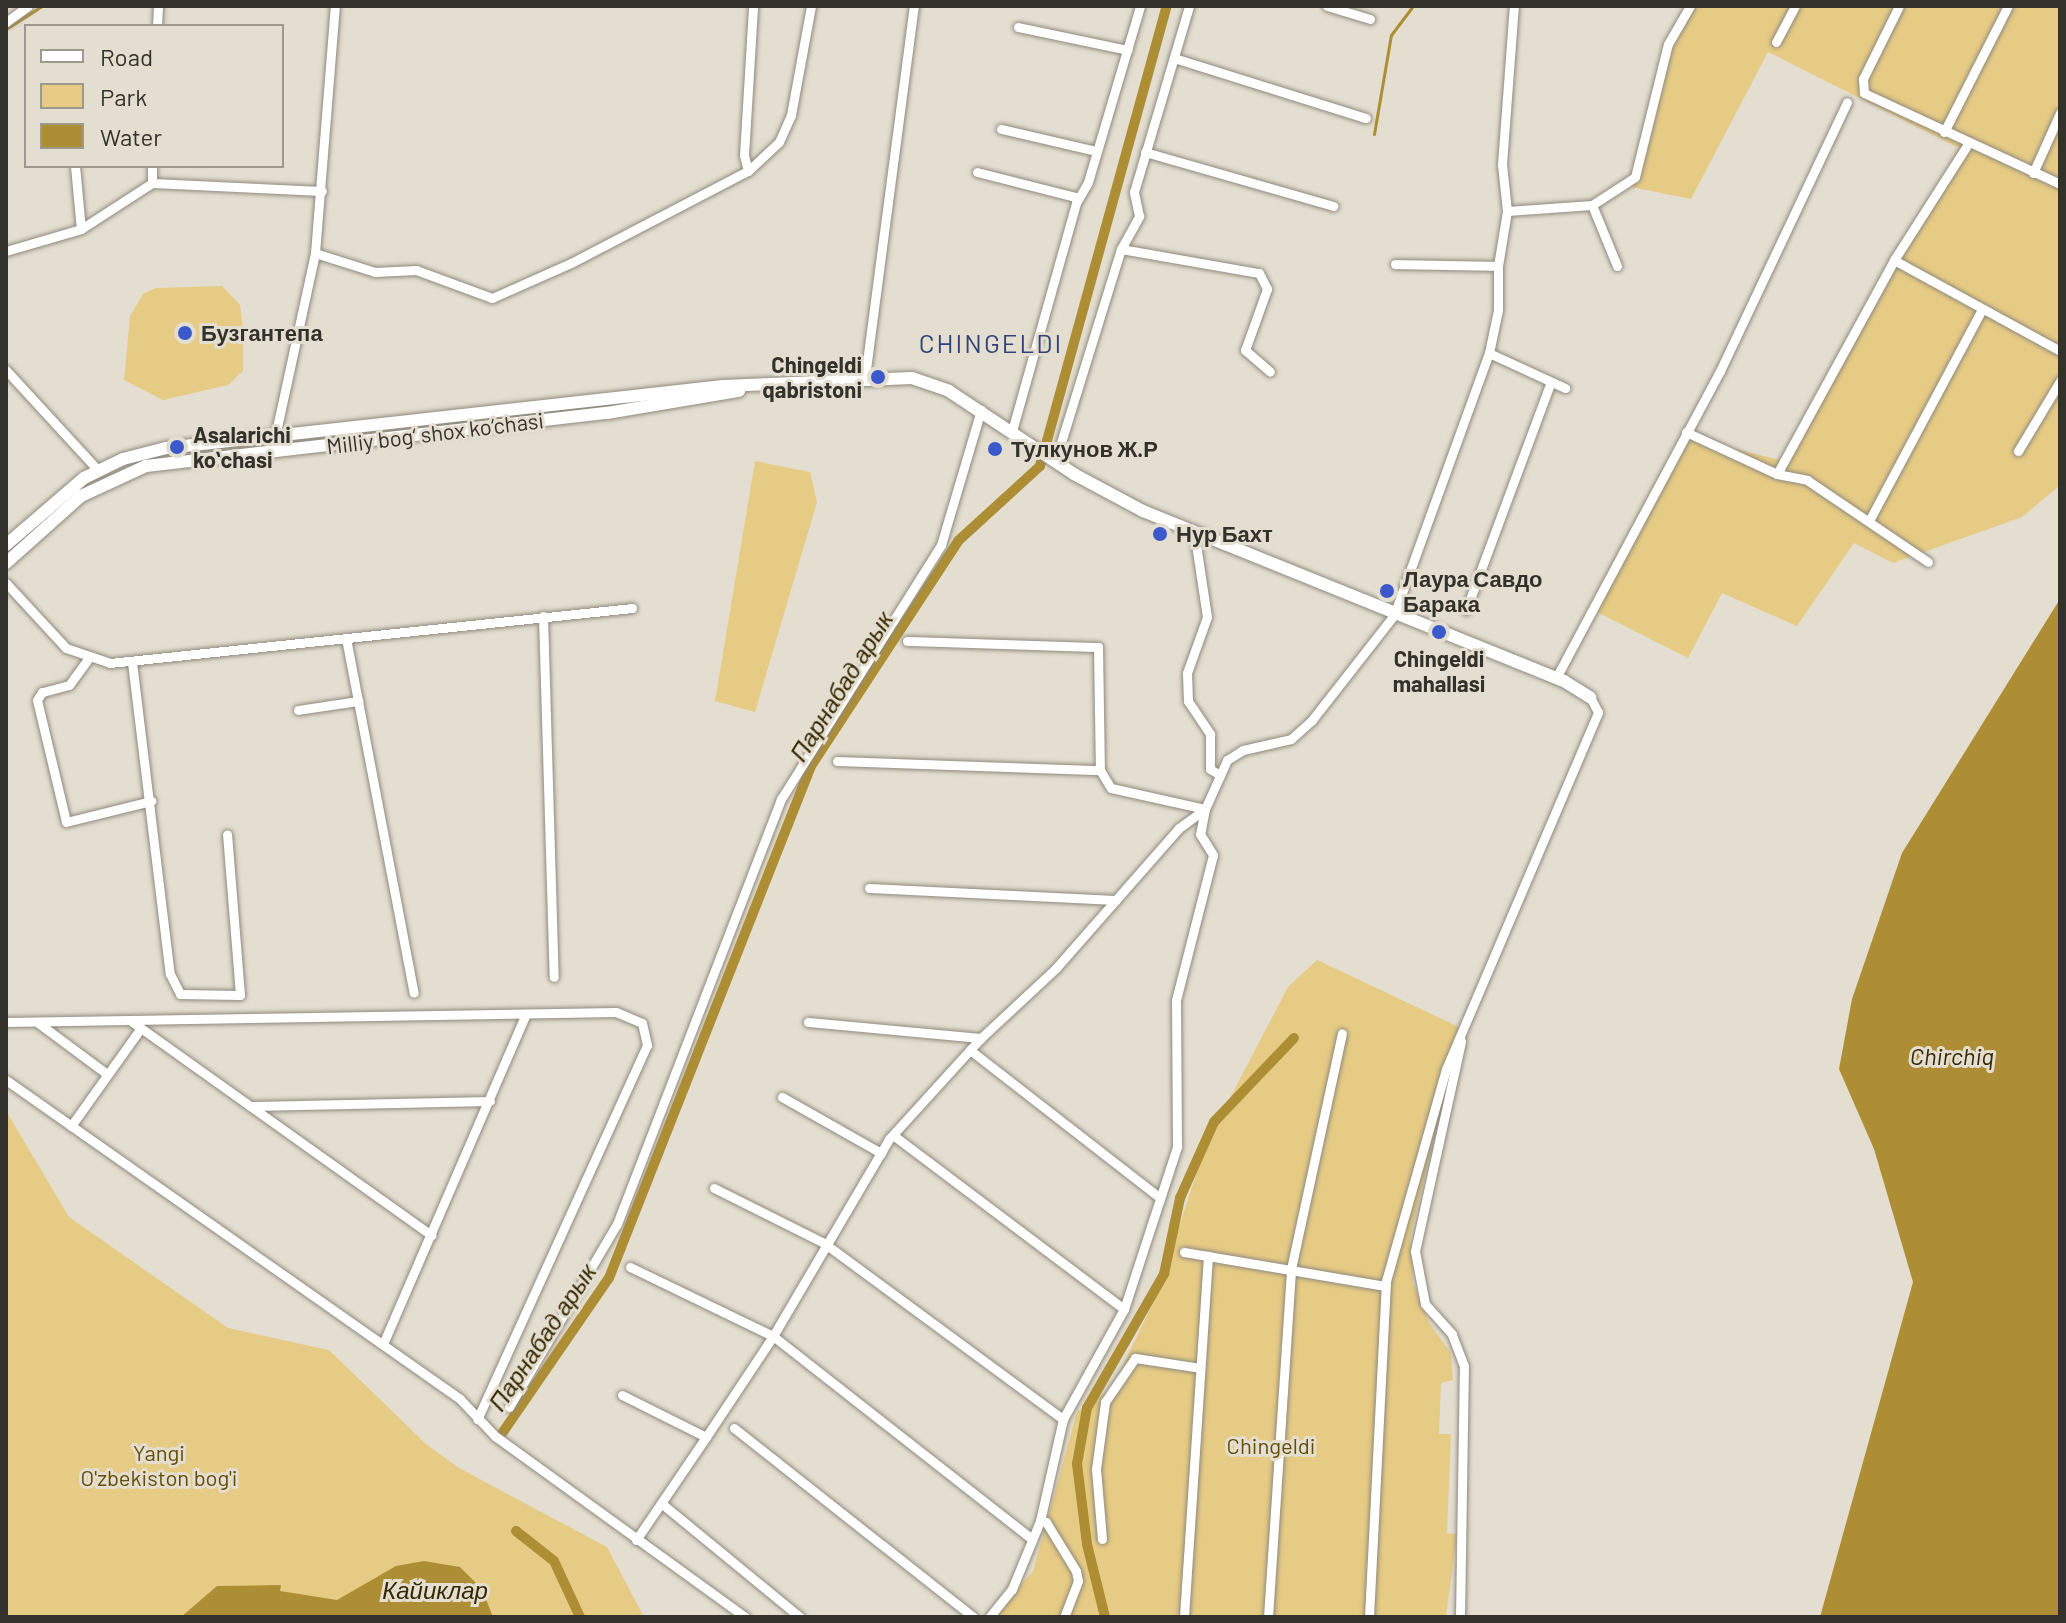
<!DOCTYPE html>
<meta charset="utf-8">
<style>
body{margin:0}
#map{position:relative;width:2066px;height:1623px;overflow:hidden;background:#e3ded0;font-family:Barlow,sans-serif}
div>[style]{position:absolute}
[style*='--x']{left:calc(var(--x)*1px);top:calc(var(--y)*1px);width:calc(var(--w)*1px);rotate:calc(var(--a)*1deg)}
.green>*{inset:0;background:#e6cb85}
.water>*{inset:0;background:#ae8e34}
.stream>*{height:3px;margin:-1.5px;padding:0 1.5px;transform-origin:1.5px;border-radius:1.5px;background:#ae8e34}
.canal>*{height:10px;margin:-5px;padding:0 5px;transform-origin:5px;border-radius:5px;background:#ae8e34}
.roads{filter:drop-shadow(0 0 2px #8f8a7d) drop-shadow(0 0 2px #8f8a7d)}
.minor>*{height:9px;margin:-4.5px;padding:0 4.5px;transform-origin:4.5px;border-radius:4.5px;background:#fff}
.secondary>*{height:12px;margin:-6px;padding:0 6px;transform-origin:6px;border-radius:6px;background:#fff}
.dots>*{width:22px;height:22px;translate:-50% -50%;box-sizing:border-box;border:4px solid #e3ded0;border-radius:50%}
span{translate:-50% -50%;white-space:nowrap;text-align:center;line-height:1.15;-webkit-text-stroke:6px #e3ded0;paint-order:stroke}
.poi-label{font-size:22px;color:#33312b;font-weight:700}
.left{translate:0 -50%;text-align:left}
.right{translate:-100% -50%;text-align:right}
.street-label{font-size:22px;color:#33312b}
.park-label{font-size:22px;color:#644e06}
.water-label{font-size:24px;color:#362801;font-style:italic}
.quarter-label{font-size:26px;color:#2f417b;letter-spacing:2px}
.frame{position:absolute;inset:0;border:8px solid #33312b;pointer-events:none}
.legend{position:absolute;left:24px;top:24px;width:260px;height:144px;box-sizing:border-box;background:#e3ded0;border:2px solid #9d998e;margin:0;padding:10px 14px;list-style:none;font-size:24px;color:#33312b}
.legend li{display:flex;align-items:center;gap:16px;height:40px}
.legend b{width:40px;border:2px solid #9d998e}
</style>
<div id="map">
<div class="green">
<i style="clip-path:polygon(1694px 6px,2060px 6px,2060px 479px,2057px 488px,2022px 517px,1893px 563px,1854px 543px,1797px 626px,1722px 593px,1688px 658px,1595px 611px,1690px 438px,1784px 461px,1959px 148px,1768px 52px,1691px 199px,1627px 186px,1667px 60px)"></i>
<i style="clip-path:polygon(222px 286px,240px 305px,243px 328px,243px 371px,228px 385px,163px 400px,124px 380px,130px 316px,143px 294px,156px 288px)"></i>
<i style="clip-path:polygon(755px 461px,810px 472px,817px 502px,755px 712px,715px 701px)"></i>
<i style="clip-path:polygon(1317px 960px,1459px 1027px,1410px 1239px,1413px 1283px,1429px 1323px,1451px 1353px,1453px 1380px,1441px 1383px,1439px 1434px,1451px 1434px,1447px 1533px,1457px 1534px,1446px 1617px,993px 1617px,1033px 1571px,1077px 1412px,1112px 1388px,1156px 1297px,1198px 1169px,1230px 1098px,1288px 987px)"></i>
<i style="clip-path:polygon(6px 1111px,69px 1217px,228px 1328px,329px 1350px,426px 1444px,459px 1468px,607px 1547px,644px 1617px,6px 1617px)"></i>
</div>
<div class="water">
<i style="clip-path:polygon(2060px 599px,2060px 1617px,1820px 1617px,1913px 1282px,1874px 1149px,1839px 1069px,1852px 999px,1902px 853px)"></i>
<i style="clip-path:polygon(424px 1561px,460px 1567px,482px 1589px,493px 1617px,181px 1617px,217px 1586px,281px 1585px,280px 1591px,337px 1600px,396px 1566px)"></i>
</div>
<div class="stream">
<i style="--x:6;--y:29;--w:43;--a:-32.6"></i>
<i style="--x:1374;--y:134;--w:100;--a:-80.3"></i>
<i style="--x:1391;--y:35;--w:36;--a:-53"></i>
</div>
<div class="canal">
<i style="--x:503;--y:1432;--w:187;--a:-55.5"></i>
<i style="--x:609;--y:1278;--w:550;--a:-68.47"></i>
<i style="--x:811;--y:766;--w:269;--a:-56.8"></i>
<i style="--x:958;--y:541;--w:111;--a:-42.4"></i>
<i style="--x:1040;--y:466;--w:477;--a:-74.6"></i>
<i style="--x:516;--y:1531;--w:48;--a:38.3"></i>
<i style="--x:554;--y:1561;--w:62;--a:65.1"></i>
<i style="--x:1105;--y:1617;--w:75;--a:-103.9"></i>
<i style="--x:1087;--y:1544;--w:81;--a:-97.1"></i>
<i style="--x:1077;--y:1464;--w:57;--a:-79.9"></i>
<i style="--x:1087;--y:1408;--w:155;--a:-60.1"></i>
<i style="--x:1164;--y:1274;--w:78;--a:-78.1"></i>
<i style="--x:1180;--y:1198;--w:83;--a:-65.9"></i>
<i style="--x:1214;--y:1122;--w:116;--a:-46.4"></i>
</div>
<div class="roads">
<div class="minor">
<i style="--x:1327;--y:6;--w:45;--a:16.8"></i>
<i style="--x:1899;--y:6;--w:81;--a:116.3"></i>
<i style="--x:1863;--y:79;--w:14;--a:86"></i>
<i style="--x:1864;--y:93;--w:216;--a:24.9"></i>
<i style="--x:6;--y:22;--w:27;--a:-36"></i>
<i style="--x:157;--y:26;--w:20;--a:-87"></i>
<i style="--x:1018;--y:27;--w:112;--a:11.8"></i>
<i style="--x:1776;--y:42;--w:41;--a:-62.2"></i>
<i style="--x:1174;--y:58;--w:201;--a:17.4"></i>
<i style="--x:1001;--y:129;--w:98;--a:13"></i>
<i style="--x:1944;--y:132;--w:141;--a:-63.1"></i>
<i style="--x:1145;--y:152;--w:196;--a:16"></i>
<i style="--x:75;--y:166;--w:63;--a:84.6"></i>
<i style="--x:748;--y:171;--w:16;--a:-104"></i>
<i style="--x:744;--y:155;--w:149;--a:-86.5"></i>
<i style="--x:977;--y:172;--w:105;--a:14.3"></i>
<i style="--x:2033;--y:173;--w:66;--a:-65.8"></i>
<i style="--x:152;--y:183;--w:17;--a:-90"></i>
<i style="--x:1592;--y:205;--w:66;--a:67.7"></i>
<i style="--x:1507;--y:211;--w:85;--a:-4"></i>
<i style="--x:1592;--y:205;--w:51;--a:-33.1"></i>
<i style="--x:1635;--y:177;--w:137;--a:-76.1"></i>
<i style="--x:1668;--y:44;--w:44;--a:-59.9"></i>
<i style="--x:1121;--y:249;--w:140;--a:9.9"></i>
<i style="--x:1259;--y:273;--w:18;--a:63"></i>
<i style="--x:1267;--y:289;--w:65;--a:109.8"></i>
<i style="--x:1245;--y:350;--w:33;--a:41"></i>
<i style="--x:6;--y:251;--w:78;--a:-16.3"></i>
<i style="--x:81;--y:229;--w:85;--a:-32.9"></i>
<i style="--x:152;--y:183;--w:170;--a:2.7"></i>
<i style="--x:315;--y:253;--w:63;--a:17.6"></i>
<i style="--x:375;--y:272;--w:41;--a:-2.8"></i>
<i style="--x:416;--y:270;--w:81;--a:20.2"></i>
<i style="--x:492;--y:298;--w:86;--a:-23.9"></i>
<i style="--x:571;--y:263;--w:199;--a:-27.5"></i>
<i style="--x:748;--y:171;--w:42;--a:-43.1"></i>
<i style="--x:779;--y:142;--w:30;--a:-66"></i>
<i style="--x:791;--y:115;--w:111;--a:-79.6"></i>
<i style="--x:1894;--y:260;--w:189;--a:28.7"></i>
<i style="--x:1395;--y:264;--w:103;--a:1.1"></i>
<i style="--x:1489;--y:353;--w:84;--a:24.7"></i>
<i style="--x:6;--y:370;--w:136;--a:47.4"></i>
<i style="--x:865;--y:377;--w:374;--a:-82.5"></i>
<i style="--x:1012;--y:431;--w:237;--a:-74.3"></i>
<i style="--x:1076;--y:203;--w:24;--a:-60"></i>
<i style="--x:1088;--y:182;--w:184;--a:-73.5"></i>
<i style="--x:1686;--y:432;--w:100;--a:24.8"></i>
<i style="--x:1777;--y:474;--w:31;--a:11"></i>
<i style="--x:1807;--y:480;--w:146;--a:34.1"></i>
<i style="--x:277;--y:451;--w:19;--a:-93"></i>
<i style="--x:276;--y:432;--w:183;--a:-77.7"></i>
<i style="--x:315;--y:253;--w:248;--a:-85.4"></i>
<i style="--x:2018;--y:451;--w:82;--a:-59"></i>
<i style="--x:1055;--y:462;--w:223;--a:-72.8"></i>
<i style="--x:1121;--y:249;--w:38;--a:-61"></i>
<i style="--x:1139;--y:216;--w:25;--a:-102"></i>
<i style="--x:1134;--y:192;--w:194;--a:-73.5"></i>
<i style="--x:1777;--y:474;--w:244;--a:-61.3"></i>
<i style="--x:1894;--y:260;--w:138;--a:-57.5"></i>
<i style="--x:1870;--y:519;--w:238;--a:-61.9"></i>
<i style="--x:1194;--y:531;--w:87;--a:81.4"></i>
<i style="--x:1207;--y:617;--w:59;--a:109.7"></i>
<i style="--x:1187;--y:673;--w:28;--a:88"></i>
<i style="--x:1188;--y:701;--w:40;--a:56"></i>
<i style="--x:1210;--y:734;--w:35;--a:90"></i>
<i style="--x:1210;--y:769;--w:12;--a:31"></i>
<i style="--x:6;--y:583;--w:88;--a:47.3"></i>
<i style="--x:66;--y:648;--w:46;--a:18.8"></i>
<i style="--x:110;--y:663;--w:525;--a:-6.01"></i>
<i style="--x:1466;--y:610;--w:243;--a:-69.6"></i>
<i style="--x:543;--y:616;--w:361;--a:88.3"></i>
<i style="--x:346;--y:638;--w:361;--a:79.2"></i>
<i style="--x:907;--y:641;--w:191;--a:1.8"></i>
<i style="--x:1098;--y:647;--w:123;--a:89.1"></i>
<i style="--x:88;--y:659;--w:32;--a:126"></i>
<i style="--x:69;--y:685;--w:28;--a:165"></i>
<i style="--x:42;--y:692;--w:9;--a:122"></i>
<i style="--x:37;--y:700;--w:125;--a:76.6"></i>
<i style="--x:66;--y:822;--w:88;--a:-13.9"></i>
<i style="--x:132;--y:662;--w:314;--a:83.1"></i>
<i style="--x:170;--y:974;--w:22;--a:63"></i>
<i style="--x:180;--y:994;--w:60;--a:1"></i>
<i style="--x:240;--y:995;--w:161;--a:-94.6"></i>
<i style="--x:1556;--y:678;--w:348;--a:-61.9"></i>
<i style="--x:1720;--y:371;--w:297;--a:-64.7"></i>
<i style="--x:298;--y:710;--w:61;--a:-8.5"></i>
<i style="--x:837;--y:761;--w:263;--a:2"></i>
<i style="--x:1100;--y:770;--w:21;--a:59"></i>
<i style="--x:1111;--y:788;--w:96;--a:12.6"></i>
<i style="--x:1205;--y:809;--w:25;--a:101"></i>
<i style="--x:1200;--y:834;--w:25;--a:58"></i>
<i style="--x:1213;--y:855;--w:150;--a:104.3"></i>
<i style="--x:1176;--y:1000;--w:147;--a:89.6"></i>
<i style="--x:1177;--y:1147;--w:170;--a:108.1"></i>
<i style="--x:1124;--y:1309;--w:126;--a:119"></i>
<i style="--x:1063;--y:1419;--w:105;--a:102.7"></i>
<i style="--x:1040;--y:1521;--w:74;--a:112.4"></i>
<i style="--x:1012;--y:1589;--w:36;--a:129"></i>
<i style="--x:869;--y:888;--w:247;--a:2.8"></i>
<i style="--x:131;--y:1021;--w:369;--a:35.5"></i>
<i style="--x:6;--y:1022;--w:610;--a:-0.94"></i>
<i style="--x:616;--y:1012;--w:28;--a:23"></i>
<i style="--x:642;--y:1023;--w:23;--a:77"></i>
<i style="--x:647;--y:1045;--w:411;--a:114.4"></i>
<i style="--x:37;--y:1022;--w:87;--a:36.6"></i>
<i style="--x:808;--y:1022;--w:174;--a:5.3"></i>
<i style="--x:970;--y:1050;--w:241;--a:37.9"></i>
<i style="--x:6;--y:1080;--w:555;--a:35.09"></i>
<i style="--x:460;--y:1399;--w:51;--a:46.6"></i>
<i style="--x:495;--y:1436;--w:309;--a:35.9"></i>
<i style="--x:782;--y:1097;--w:114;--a:29.5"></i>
<i style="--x:250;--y:1106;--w:240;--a:-1.2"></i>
<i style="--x:71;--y:1126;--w:120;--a:-54.5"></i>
<i style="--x:893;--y:1135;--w:289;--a:37"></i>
<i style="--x:714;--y:1188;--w:123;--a:26.6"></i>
<i style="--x:824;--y:1243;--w:297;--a:36.4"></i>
<i style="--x:1184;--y:1252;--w:204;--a:9.6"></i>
<i style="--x:630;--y:1267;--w:159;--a:25.8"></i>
<i style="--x:773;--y:1336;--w:328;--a:38.1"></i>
<i style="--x:383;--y:1344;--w:360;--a:-66.6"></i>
<i style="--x:622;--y:1395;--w:94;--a:26.6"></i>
<i style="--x:706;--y:1437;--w:121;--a:-56.4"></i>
<i style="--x:773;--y:1336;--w:229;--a:-59.5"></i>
<i style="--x:889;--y:1139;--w:137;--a:-47.7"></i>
<i style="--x:981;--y:1038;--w:103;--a:-43"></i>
<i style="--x:1056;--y:968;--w:186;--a:-48.7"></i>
<i style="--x:1179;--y:828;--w:32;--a:-36"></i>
<i style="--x:1205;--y:809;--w:54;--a:-65.8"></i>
<i style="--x:1227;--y:760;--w:19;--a:-32"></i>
<i style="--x:1243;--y:750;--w:49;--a:-12.9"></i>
<i style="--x:1291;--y:739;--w:28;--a:-42"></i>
<i style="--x:1312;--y:720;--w:133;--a:-52"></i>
<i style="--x:1394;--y:615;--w:279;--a:-70.1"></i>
<i style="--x:1489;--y:353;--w:44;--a:-78.2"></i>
<i style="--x:1498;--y:310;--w:44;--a:-90"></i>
<i style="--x:1498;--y:266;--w:56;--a:-80.7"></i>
<i style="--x:1507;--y:211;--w:47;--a:-96.1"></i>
<i style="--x:1502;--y:164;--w:158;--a:-85.7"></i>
<i style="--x:509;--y:1407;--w:212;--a:-59.5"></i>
<i style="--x:617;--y:1224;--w:456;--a:-68.9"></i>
<i style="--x:781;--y:799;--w:300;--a:-57.8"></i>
<i style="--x:941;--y:545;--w:141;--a:-73.5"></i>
<i style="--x:734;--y:1428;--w:305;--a:38.3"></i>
<i style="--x:661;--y:1503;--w:180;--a:39.4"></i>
<i style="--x:1040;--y:1521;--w:6;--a:9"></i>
<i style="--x:1046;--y:1522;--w:57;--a:58.5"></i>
<i style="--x:1076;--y:1571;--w:10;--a:79"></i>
<i style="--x:1078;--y:1581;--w:39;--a:111"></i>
<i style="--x:1102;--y:1539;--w:70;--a:-94.9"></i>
<i style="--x:1096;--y:1469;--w:68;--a:-82.3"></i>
<i style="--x:1105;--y:1402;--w:53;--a:-55.7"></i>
<i style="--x:1135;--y:1358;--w:66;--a:8.7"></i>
<i style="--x:636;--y:1540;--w:125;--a:-55.8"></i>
<i style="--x:1184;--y:1617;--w:362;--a:-86.2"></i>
<i style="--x:1268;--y:1617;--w:349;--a:-86.2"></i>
<i style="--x:1291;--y:1269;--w:241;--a:-77.8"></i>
<i style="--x:1369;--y:1617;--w:336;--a:-87.1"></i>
<i style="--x:1386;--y:1281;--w:220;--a:-74.2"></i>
<i style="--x:1446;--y:1069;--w:388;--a:-66.9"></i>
<i style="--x:1598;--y:712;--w:17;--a:-118"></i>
<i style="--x:1460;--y:1617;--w:251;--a:-89.1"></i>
<i style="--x:1464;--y:1366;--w:34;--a:-111"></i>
<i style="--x:1452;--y:1334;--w:40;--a:-132"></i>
<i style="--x:1425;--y:1304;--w:54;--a:-100.7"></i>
<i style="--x:1415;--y:1251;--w:215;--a:-77.6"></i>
</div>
<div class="secondary">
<i style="--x:6;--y:545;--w:103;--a:-40.7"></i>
<i style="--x:84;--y:478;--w:43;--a:-26"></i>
<i style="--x:123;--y:459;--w:44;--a:-14.3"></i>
<i style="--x:166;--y:448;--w:560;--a:-6.35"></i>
<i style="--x:723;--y:386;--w:189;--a:-2.4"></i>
<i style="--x:912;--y:378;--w:39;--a:19"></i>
<i style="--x:949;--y:391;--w:150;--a:33.6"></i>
<i style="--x:1074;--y:474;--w:78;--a:28.2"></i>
<i style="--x:1143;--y:511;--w:454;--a:22"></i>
<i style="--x:1564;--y:681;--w:31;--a:32"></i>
<i style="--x:6;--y:563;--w:101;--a:-41.8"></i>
<i style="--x:81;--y:496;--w:72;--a:-24.8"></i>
<i style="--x:146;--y:466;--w:464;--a:-6.6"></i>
<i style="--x:607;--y:413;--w:134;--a:-9.5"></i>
</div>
</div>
<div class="dots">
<i style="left:185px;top:333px;background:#3c59cb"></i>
<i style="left:878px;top:377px;background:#3c59cb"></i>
<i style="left:177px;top:447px;background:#3c59cb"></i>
<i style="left:995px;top:449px;background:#3c59cb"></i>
<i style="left:1160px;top:534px;background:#3c59cb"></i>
<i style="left:1387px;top:591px;background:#3c59cb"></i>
<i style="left:1439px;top:632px;background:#3c59cb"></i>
</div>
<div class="poi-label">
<span class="left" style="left:201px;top:333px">Бузгантепа</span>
<span class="right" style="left:862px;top:377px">Chingeldi<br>qabristoni</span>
<span class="left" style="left:193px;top:447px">Asalarichi<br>koʻchasi</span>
<span class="left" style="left:1011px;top:449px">Тулкунов Ж.Р</span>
<span class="left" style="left:1176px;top:534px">Нур Бахт</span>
<span class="left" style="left:1403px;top:591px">Лаура Савдо<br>Барака</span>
<span style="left:1439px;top:671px">Chingeldi<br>mahallasi</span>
</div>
<div class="street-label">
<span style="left:435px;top:433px;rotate:-7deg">Milliy bog‘ shox ko‘chasi</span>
</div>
<div class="park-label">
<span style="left:1271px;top:1446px">Chingeldi</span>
<span style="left:159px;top:1465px">Yangi<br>O'zbekiston bog'i</span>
</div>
<div class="water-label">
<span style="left:841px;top:686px;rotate:-58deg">Парнабад арык</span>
<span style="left:1952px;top:1056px">Chirchiq</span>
<span style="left:542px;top:1337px;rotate:-56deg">Парнабад арык</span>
<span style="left:435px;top:1590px">Кайиклар</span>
</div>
<div class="quarter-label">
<span style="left:991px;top:343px">CHINGELDI</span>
</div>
<div class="frame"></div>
<ul class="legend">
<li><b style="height:10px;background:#fff"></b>Road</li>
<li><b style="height:22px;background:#e6cb85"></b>Park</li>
<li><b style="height:22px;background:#ae8e34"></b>Water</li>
</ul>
</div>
